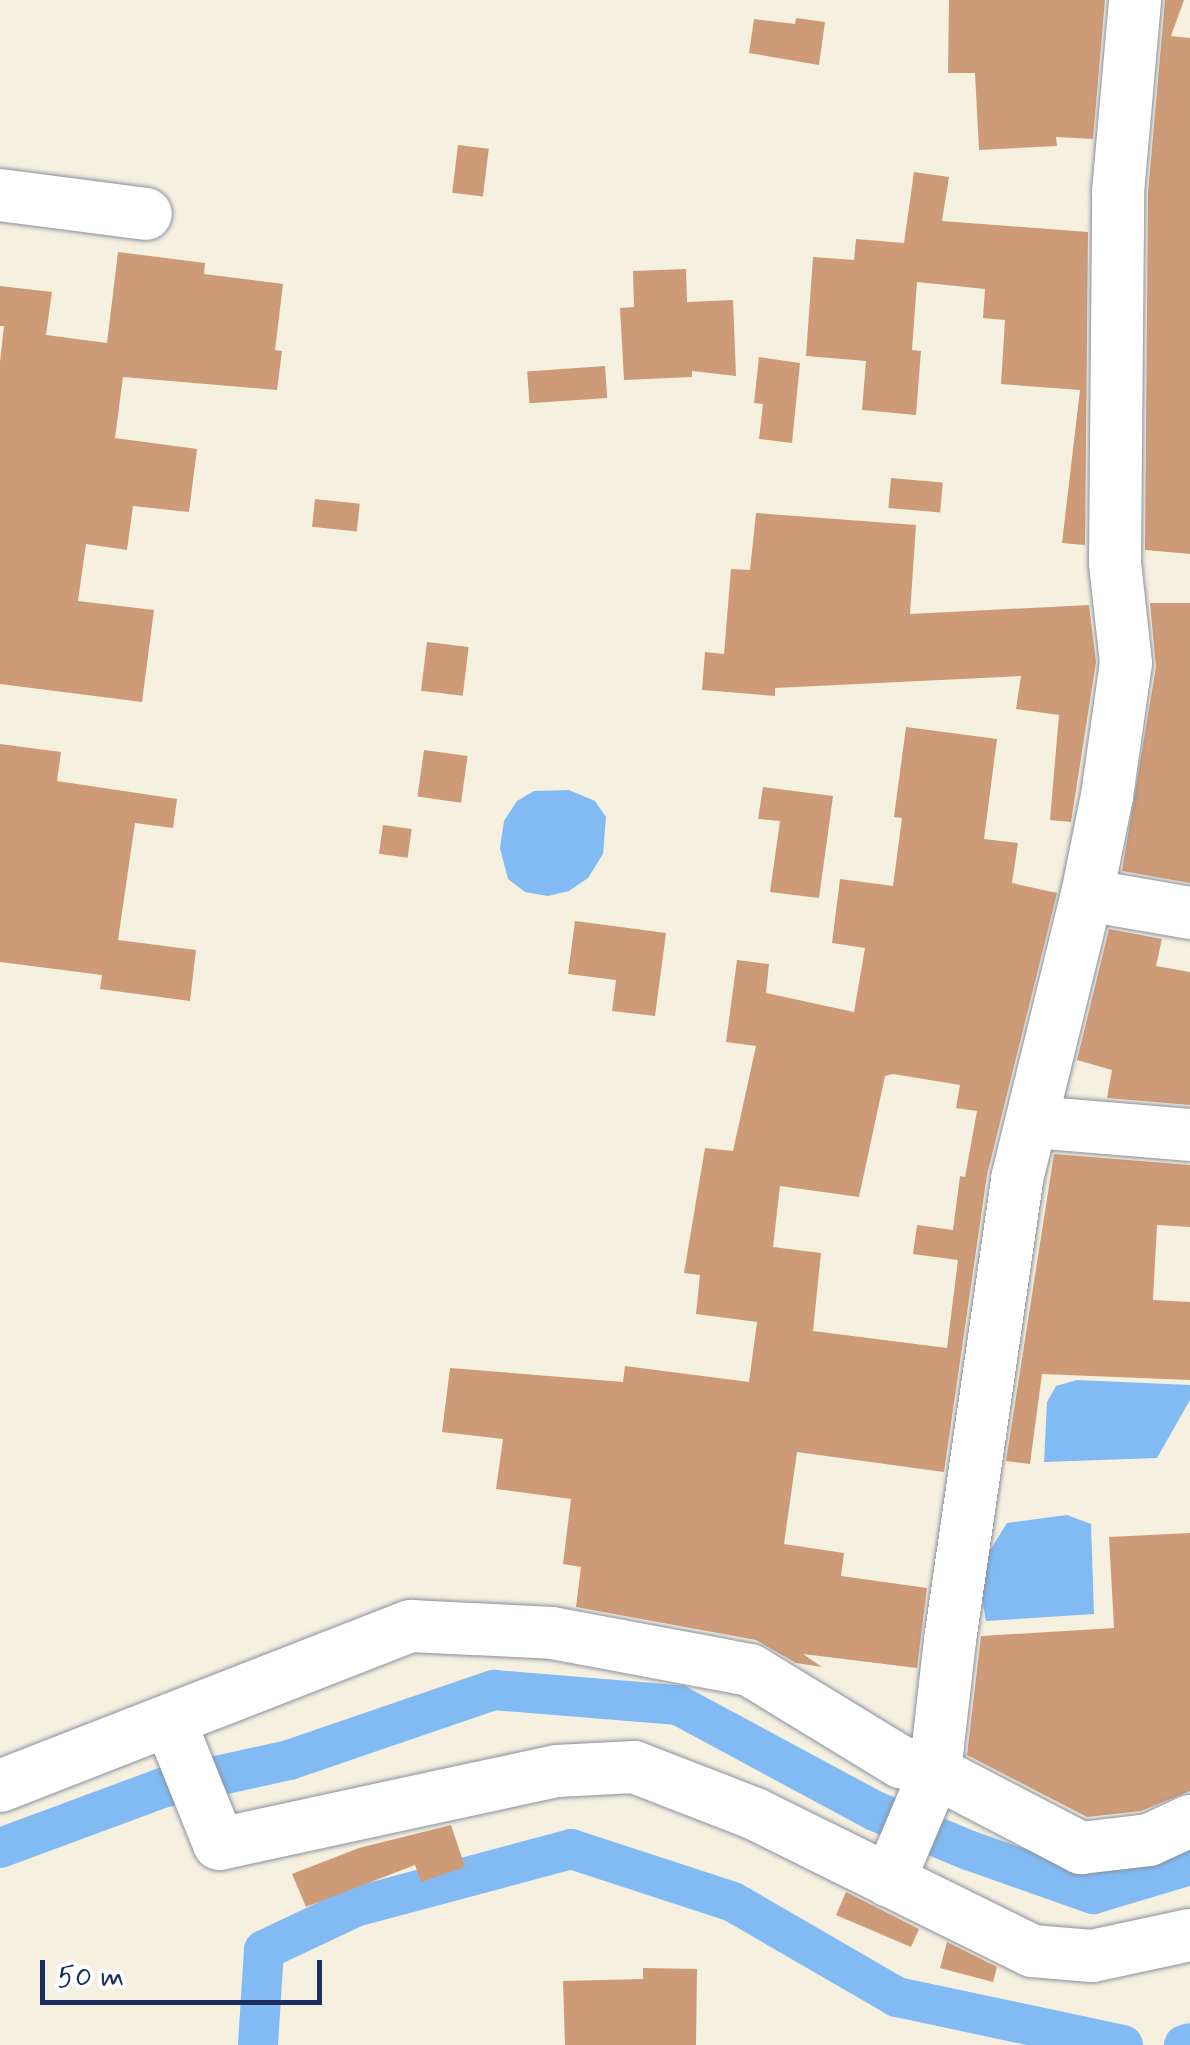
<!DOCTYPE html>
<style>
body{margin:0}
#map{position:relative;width:1190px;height:2045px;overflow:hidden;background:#f6f0e0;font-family:Mynerve,sans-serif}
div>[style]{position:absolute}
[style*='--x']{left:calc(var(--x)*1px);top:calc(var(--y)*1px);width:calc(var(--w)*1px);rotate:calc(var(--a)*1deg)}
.water>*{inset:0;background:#82bbf3}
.canal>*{height:40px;margin:-20px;padding:0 20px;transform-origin:20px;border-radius:20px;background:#82bbf3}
.building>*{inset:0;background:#cd9b78;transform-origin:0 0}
.roads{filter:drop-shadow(0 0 2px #88909f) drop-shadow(0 0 2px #88909f)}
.minor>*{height:52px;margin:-26px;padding:0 26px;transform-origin:26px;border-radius:26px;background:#fff}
span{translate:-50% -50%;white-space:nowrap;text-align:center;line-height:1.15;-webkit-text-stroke:10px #fff;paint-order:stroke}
.scale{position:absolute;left:40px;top:1960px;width:282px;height:45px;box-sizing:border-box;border:5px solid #1b2f5e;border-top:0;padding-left:12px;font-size:30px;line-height:35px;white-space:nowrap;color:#1b2f5e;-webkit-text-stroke:8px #fff;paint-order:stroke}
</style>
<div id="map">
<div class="water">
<i style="clip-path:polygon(569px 790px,595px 801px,606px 817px,603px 854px,588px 878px,569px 891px,548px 896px,525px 892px,508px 879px,500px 848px,504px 821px,517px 801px,534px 791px)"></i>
<i style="clip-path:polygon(1077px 1380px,1190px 1385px,1190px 1400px,1157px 1458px,1044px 1462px,1047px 1402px,1056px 1386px)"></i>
<i style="clip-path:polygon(1067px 1515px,1091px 1524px,1094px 1614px,986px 1621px,977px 1571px,1007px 1523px)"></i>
</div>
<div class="canal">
<i style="--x:0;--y:1848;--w:173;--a:-20.3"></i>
<i style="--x:162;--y:1788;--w:130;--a:-12.4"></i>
<i style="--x:289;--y:1760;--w:217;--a:-18.9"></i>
<i style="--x:494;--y:1690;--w:185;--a:4.7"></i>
<i style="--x:678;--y:1705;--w:224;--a:28.3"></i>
<i style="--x:875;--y:1811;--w:101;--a:22.8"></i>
<i style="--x:968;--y:1850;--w:133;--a:19.4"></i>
<i style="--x:1093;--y:1894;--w:101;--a:-16.6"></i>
<i style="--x:258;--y:2045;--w:95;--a:-86.4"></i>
<i style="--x:264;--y:1950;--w:101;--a:-25.3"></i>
<i style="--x:355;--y:1907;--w:224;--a:-15"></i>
<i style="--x:571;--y:1849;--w:170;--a:18.1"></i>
<i style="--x:733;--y:1902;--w:190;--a:30.1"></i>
<i style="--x:897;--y:1997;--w:231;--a:12"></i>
<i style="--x:1184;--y:2045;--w:6;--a:-18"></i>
</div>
<div class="building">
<i style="clip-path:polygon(949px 0,1105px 0,1093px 139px,1056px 137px,1057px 146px,979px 150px,975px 73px,948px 73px)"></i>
<i style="clip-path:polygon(1165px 0,1184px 0,1171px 36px,1190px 38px,1190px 554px,1145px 550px,1148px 193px)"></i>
<i style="clip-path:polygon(796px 18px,825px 22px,819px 65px,749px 53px,754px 19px,795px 24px)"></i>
<i style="left:458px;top:145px;width:31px;height:48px;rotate:7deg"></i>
<i style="clip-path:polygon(914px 172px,949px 177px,942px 221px,1088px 232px,1085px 545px,1062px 543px,1080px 390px,1001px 384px,1005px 320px,983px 318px,985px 289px,917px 282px,912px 350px,921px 351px,916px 415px,862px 410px,866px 361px,806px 356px,813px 257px,854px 260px,856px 239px,904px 243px)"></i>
<i style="clip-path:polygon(118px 252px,205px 263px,204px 274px,283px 284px,275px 350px,282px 351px,277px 390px,123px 377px,115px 438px,197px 449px,189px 512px,133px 506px,127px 550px,86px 544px,78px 601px,154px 610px,142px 702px,0 684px,0 362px,4px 326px,0 326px,0 286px,52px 292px,46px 335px,107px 343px)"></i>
<i style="clip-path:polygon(686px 269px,687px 302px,733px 300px,736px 376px,692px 371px,692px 377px,624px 380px,620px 308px,634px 307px,633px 271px)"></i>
<i style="clip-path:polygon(759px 357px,800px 363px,792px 443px,759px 439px,763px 404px,754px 403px)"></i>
<i style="left:605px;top:366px;width:32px;height:78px;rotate:86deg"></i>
<i style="left:891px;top:478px;width:52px;height:30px;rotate:5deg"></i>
<i style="left:315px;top:499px;width:45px;height:28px;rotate:6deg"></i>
<i style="clip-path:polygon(756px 513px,916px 525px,910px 614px,1089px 605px,1096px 662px,1071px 822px,1050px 820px,1059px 715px,1016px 709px,1021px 676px,775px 688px,775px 696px,702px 690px,705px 652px,724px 654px,731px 569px,750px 570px)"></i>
<i style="clip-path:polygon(1150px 603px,1190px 603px,1190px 883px,1122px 871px,1156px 667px)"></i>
<i style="left:427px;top:642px;width:42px;height:49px;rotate:7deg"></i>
<i style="clip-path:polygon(evenodd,906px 727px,997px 739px,984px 839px,1018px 843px,1012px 883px,1057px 893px,987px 1175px,944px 1472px,797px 1452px,784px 1544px,844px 1553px,841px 1576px,927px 1588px,917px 1668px,803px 1654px,822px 1667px,796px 1663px,756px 1640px,576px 1607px,581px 1567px,563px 1564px,571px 1499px,496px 1489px,503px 1439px,442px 1432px,450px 1368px,623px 1382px,625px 1366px,749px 1382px,757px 1322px,696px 1314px,700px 1275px,684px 1273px,705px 1148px,733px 1151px,756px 1046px,726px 1042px,737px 960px,769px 964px,766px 993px,854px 1012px,865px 948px,832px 943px,840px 879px,893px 886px,902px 818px,894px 817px,906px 727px,893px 1074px,960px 1085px,956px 1108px,977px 1111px,965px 1177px,960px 1176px,953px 1230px,917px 1225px,913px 1254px,958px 1260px,947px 1348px,813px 1331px,821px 1253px,773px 1247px,780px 1186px,859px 1197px,885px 1076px,893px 1074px)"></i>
<i style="clip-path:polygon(0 744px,61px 752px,57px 781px,177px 799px,173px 828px,135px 823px,118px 940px,196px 950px,190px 1001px,100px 989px,102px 975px,0 962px)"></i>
<i style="left:424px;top:750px;width:44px;height:47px;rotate:8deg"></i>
<i style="clip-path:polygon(763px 787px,833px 796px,819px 898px,770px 892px,780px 821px,758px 819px)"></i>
<i style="left:383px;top:825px;width:29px;height:29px;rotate:8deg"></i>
<i style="clip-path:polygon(575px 921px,666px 933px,655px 1016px,612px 1011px,616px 980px,568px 974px)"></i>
<i style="clip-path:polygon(1109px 929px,1162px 939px,1156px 966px,1190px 972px,1190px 1105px,1107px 1098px,1112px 1070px,1077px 1060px)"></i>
<i style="clip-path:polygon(1054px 1154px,1190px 1165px,1190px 1227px,1157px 1225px,1153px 1300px,1190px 1302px,1190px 1380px,1042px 1374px,1030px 1464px,1006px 1461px)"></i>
<i style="clip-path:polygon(1190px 1533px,1190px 1791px,1141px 1811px,1087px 1817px,967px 1755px,981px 1636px,1114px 1628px,1109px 1537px)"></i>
<i style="clip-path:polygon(451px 1825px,465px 1867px,421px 1882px,415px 1865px,306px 1907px,292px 1874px,359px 1848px)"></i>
<i style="clip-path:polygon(846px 1892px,919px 1929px,911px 1947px,836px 1915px)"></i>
<i style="clip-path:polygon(947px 1942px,997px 1967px,993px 1982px,940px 1968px)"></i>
<i style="clip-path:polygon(643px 1968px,697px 1969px,696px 2045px,565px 2045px,563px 1981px,643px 1979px)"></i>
</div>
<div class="roads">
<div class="minor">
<i style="--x:0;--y:195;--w:147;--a:7.4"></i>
<i style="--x:1087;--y:895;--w:105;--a:9.9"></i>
<i style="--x:1033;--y:1122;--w:158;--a:4.7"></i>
<i style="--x:170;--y:1722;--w:131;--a:68.1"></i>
<i style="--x:219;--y:1844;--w:346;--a:-12.2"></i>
<i style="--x:557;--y:1771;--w:77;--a:-3"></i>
<i style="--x:634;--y:1767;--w:130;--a:21.2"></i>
<i style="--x:755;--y:1814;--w:309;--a:26.3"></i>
<i style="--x:1032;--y:1951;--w:60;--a:4.8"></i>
<i style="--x:1092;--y:1956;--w:100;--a:-12.1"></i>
<i style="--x:0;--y:1786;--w:441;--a:-21.3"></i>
<i style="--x:411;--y:1626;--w:141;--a:2.8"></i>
<i style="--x:552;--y:1633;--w:201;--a:10.6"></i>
<i style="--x:750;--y:1670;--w:177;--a:31.4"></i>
<i style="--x:901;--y:1762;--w:35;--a:16"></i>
<i style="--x:935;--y:1772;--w:165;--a:27.5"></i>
<i style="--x:1081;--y:1848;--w:68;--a:-6.7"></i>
<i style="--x:1149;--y:1840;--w:45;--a:-24.9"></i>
<i style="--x:889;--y:1881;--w:118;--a:-67.1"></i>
<i style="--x:935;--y:1772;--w:133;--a:-83.5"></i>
<i style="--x:950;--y:1640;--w:466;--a:-81.7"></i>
<i style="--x:1017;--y:1179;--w:292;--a:-76.2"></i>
<i style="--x:1087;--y:895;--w:101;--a:-78.6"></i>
<i style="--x:1107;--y:796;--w:134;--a:-81.9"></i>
<i style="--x:1126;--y:663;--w:101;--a:-96.3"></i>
<i style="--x:1115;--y:563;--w:371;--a:-89.5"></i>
<i style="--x:1118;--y:192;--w:193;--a:-84.9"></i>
</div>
</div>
<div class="scale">50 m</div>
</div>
